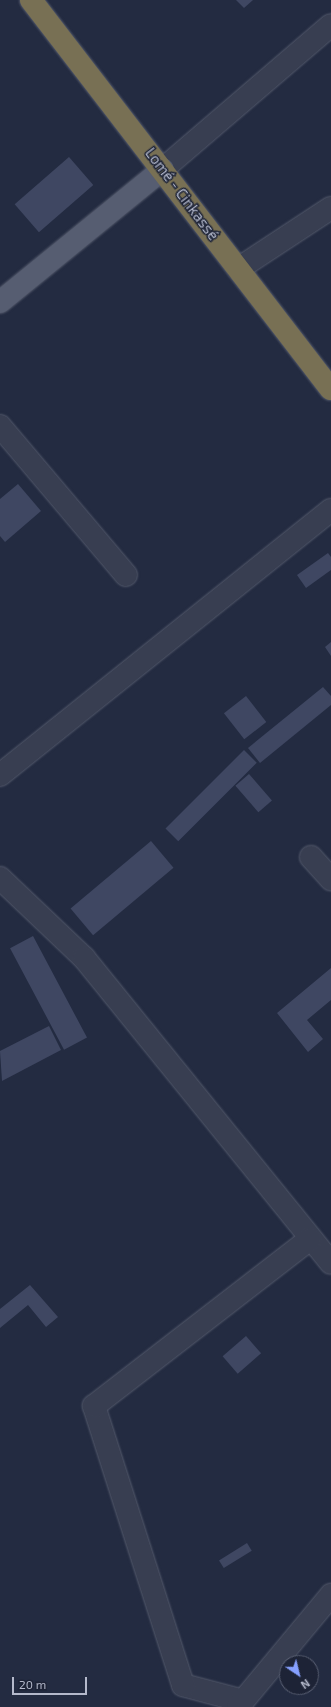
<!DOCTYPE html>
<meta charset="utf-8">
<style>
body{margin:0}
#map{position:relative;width:331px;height:1707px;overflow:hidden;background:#232b41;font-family:"Exo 2",sans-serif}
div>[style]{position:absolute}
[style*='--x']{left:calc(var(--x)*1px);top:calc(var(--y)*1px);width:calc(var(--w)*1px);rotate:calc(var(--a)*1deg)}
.building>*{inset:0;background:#3f4762;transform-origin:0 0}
.roads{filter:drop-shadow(0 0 1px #53596b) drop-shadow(0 0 1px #53596b)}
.minor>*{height:22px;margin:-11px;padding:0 11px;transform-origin:11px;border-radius:11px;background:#383e51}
.major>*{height:22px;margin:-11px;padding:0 11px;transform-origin:11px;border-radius:11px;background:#565d71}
.highway>*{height:22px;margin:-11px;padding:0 11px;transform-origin:11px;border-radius:11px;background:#787054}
span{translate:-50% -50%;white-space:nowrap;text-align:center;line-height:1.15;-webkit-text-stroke:3px #1d2336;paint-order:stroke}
.street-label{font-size:15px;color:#b4b9cb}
.north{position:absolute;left:279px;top:1655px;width:40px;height:40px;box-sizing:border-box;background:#1d2336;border:1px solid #595f72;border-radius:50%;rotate:145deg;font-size:11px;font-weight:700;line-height:16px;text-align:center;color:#b4b9cb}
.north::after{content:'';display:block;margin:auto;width:14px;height:18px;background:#86a0ff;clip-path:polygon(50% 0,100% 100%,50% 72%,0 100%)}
.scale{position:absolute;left:12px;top:1677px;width:75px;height:18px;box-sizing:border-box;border:2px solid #b4b9cb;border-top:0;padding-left:5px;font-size:12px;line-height:14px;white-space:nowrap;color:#b4b9cb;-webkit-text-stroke:3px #1d2336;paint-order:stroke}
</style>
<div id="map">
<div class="building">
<i style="clip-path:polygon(236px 0,253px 0,244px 8px)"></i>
<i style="left:69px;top:157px;width:37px;height:72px;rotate:49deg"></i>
<i style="clip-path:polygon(18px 484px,41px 511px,5px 542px,0 536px,0 499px)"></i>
<i style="clip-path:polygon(328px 553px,331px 557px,331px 570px,306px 588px,297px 575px)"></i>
<i style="clip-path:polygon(331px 642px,331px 656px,325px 647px)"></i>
<i style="clip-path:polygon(323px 687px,331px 696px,331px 705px,260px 763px,248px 748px)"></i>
<i style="left:246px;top:696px;width:33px;height:28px;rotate:52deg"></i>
<i style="left:244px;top:750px;width:18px;height:111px;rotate:45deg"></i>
<i style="left:249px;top:774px;width:35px;height:18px;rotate:49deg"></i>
<i style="left:151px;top:841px;width:35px;height:105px;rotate:50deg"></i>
<i style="left:33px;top:936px;width:115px;height:26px;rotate:62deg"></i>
<i style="clip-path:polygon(331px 968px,331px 1000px,307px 1020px,323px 1039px,308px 1052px,277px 1013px)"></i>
<i style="clip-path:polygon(49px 1026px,61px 1050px,2px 1081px,0 1051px)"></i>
<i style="clip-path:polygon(30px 1285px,58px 1317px,46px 1327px,28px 1305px,0 1328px,0 1309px)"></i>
<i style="left:246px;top:1336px;width:23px;height:31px;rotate:49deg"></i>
<i style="left:247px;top:1543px;width:9px;height:33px;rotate:58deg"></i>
</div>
<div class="roads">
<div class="minor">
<i style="--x:163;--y:169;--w:221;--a:-40.6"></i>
<i style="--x:238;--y:269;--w:111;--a:-33.3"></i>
<i style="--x:0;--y:426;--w:195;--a:49.8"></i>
<i style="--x:0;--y:775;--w:424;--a:-38.7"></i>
<i style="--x:311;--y:857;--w:30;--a:48"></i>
<i style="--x:0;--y:878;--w:116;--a:43.6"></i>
<i style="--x:84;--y:958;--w:392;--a:51"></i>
<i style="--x:243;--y:1701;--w:62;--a:-165.1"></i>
<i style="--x:183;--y:1685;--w:293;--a:-107.7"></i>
<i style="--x:94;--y:1406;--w:273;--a:-37.7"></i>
<i style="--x:238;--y:1707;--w:146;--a:-50.3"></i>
</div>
<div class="major">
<i style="--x:0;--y:302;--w:210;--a:-39.2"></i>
</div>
<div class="highway">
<i style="--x:31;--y:0;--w:491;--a:52.4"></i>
</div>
</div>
<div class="street-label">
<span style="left:182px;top:194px;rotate:53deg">Lomé - Cinkassé</span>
</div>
<div class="north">N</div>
<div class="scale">20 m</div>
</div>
